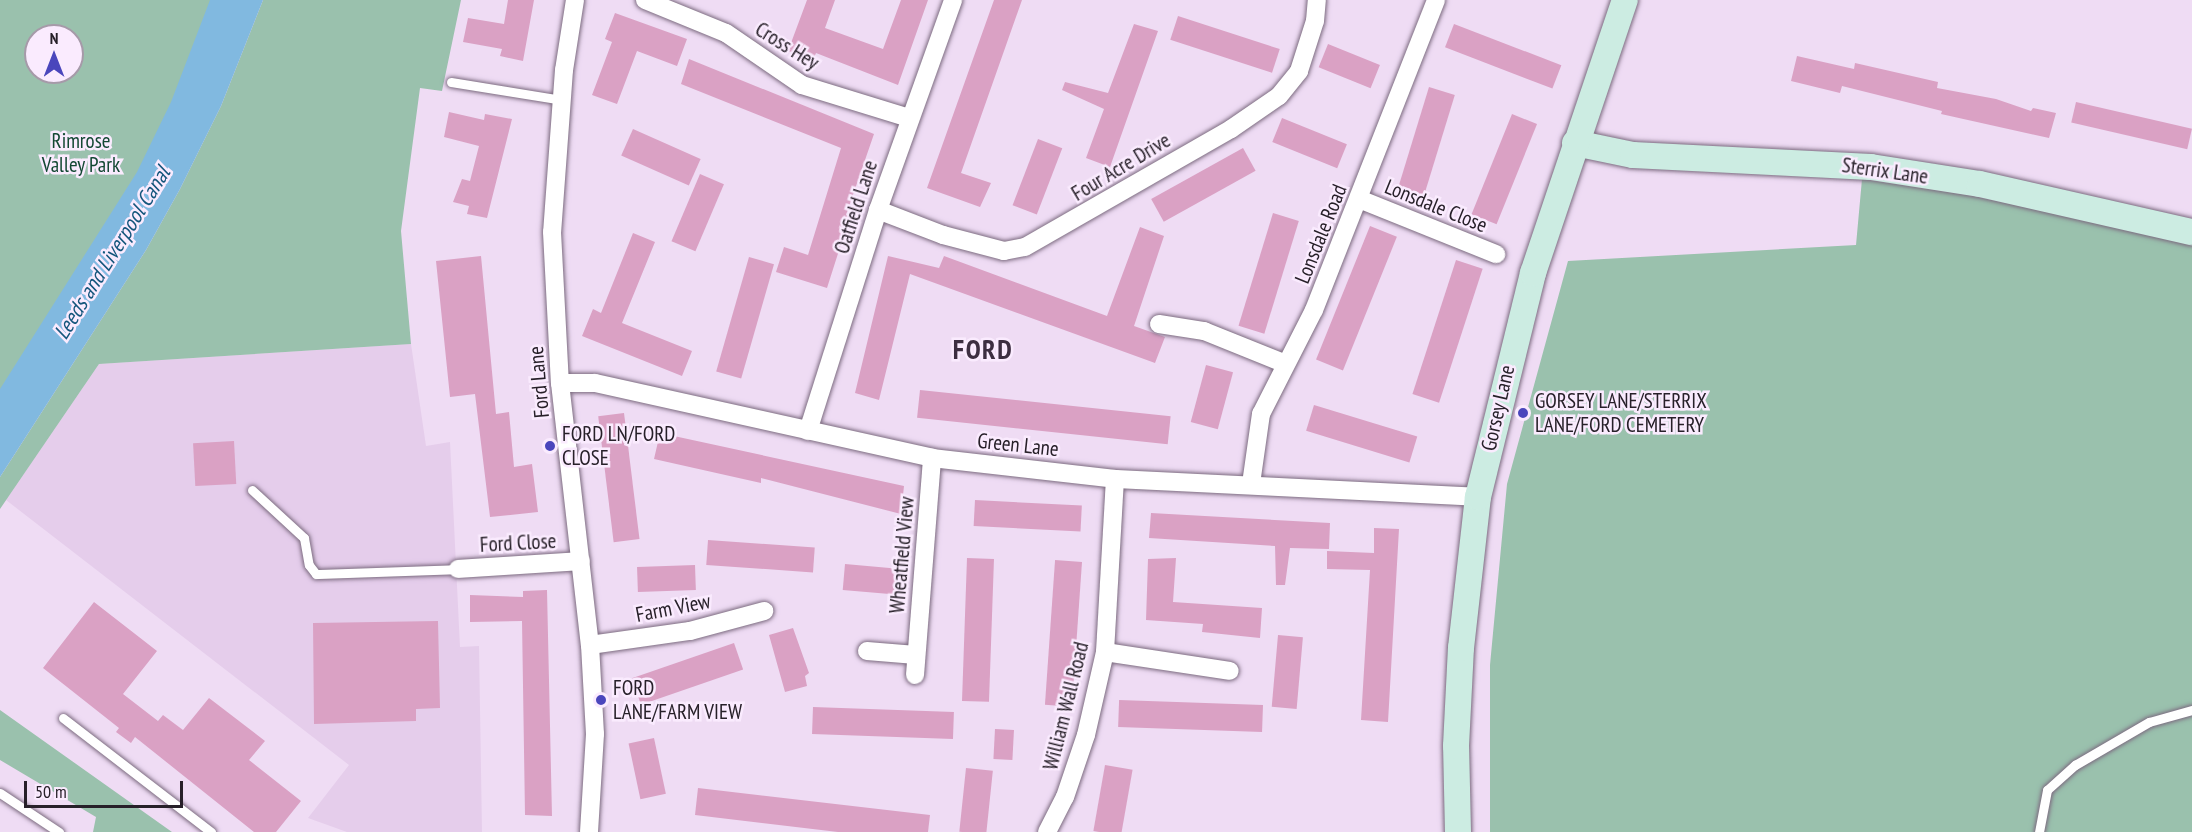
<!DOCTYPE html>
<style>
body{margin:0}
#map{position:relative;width:2192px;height:832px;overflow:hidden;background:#efdcf4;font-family:"PT Sans Narrow",sans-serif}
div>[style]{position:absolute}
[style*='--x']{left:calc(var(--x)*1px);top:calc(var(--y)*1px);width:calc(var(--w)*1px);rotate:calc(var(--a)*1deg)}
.built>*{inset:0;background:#e5cdeb}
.green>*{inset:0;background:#9ac1ad}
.water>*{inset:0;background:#81b9e0}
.building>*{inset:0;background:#daa1c4;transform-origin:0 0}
.roads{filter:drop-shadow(0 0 2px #7c6b80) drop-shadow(0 0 2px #7c6b80)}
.lane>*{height:9px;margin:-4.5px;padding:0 4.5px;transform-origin:4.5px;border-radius:4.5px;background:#fff}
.street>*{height:18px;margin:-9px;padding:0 9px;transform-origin:9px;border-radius:9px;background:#fff}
.secondary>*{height:26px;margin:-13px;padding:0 13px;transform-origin:13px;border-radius:13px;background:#ccece2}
.dots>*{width:16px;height:16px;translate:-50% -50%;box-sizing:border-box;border:3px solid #faebfe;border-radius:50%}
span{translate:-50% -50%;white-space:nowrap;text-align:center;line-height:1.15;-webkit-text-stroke:5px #faebfe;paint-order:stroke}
.street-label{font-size:21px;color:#272029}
.park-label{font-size:21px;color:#134833}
.poi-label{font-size:21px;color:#272029}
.left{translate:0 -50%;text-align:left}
.water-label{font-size:22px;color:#14567c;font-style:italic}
.district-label{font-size:27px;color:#3d2e41;font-weight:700;letter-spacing:1.5px}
.north{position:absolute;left:24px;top:24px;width:60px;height:60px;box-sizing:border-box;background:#faebfe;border:2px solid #a69aa9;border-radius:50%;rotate:0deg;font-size:16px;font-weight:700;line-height:24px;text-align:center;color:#272029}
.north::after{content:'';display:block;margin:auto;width:21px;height:27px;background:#4a46bc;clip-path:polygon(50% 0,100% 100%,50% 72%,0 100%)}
.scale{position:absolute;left:24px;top:781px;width:159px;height:27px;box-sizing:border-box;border:3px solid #272029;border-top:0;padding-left:8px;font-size:18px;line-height:21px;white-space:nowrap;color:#272029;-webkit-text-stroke:4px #faebfe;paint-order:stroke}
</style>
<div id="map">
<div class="built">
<i style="clip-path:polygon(411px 344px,426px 446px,450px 442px,460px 647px,479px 646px,482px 832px,347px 832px,308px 818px,349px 765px,6px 500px,99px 364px)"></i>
</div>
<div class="green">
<i style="clip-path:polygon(evenodd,0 0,235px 0,0 432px,0 0,36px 36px,72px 36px,72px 72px,36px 72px,36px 36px)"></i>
<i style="clip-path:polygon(263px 0,461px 0,442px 91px,420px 88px,401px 231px,411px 344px,99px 364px,0 509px,0 477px,146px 250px,180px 189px,221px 106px)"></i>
<i style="clip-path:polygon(1862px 179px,1968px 195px,2192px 242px,2192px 832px,1490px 832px,1490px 665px,1507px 484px,1568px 261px,1856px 245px)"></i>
<i style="clip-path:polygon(0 710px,172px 832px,93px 832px,96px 817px,0 760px)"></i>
</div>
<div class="water">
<i style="clip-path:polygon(210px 0,263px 0,221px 106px,180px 189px,146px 250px,0 477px,0 389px,137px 172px,171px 102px)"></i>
</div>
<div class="building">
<i style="clip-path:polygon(508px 0,534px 0,523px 61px,500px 56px,502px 49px,463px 42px,468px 18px,504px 24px)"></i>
<i style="clip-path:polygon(807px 0,835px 0,825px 28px,883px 49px,901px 0,928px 0,898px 85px,816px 53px,813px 60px,788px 51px)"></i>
<i style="clip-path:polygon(994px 0,1022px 0,961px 173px,991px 183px,980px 207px,927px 188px)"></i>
<i style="clip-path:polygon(615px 13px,687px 39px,677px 66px,637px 51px,617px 104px,592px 95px,612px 42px,605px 39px)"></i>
<i style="left:1178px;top:16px;width:107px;height:25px;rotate:18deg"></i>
<i style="clip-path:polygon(1134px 24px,1158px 31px,1110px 167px,1086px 158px,1104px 109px,1062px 90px,1065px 82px,1108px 93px)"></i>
<i style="left:1454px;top:24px;width:115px;height:25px;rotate:21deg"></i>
<i style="left:1328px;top:44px;width:56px;height:25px;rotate:22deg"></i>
<i style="clip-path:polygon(1797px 56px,1854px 69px,1855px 63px,1938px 82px,1937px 88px,1996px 99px,2031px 111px,2033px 108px,2056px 113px,2049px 138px,1941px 114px,1942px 111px,1842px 86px,1840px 93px,1791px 81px)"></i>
<i style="clip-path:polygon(689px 59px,874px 134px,846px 215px,850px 216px,827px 288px,776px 272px,784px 247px,808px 255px,841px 148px,681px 84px)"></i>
<i style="left:1429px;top:87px;width:27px;height:106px;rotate:17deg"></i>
<i style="left:2076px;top:102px;width:119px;height:21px;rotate:13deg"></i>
<i style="clip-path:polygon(449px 112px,484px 120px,485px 114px,512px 119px,487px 218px,467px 214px,469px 206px,453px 202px,462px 179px,470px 181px,479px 146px,444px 137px)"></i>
<i style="left:1512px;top:114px;width:27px;height:108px;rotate:22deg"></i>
<i style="left:1282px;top:118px;width:70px;height:26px;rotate:22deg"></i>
<i style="left:633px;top:129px;width:74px;height:29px;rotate:24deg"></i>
<i style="left:1038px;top:139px;width:26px;height:71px;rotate:21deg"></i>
<i style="left:1243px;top:148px;width:26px;height:105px;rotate:61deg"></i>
<i style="left:700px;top:174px;width:26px;height:73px;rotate:23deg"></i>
<i style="left:1273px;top:213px;width:27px;height:118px;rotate:17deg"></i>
<i style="left:1370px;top:226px;width:29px;height:144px;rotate:22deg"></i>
<i style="clip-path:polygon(1140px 227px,1164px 236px,1134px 326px,1165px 337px,1155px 363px,910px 274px,879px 400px,855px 393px,888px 256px,939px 268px,944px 256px,1107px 316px)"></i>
<i style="clip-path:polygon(633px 233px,655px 242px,622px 323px,692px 351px,682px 376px,582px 336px,593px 309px,601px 313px)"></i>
<i style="clip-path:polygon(481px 256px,496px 414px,509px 412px,514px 467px,532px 464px,538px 512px,490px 517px,475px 394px,450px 397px,436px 261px)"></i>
<i style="left:749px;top:257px;width:26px;height:119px;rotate:16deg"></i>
<i style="left:1456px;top:260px;width:28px;height:141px;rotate:18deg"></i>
<i style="left:1206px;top:365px;width:28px;height:59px;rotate:15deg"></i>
<i style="left:920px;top:390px;width:252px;height:28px;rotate:6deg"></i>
<i style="left:1314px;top:405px;width:108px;height:27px;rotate:17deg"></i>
<i style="left:624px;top:413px;width:127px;height:26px;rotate:83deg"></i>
<i style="clip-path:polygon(660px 433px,904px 486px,901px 514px,761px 478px,761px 483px,654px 459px)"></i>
<i style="left:234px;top:441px;width:43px;height:41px;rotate:87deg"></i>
<i style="left:975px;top:500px;width:107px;height:26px;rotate:3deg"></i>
<i style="clip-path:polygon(1151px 513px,1330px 523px,1329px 549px,1290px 548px,1285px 585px,1276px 585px,1275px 546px,1149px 538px)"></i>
<i style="clip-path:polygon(1374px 528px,1399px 529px,1388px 722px,1361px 720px,1370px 570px,1327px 569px,1327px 551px,1374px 553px)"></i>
<i style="left:708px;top:540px;width:107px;height:25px;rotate:4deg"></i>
<i style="left:967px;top:558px;width:27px;height:143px;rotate:2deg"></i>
<i style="clip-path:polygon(1176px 558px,1173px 602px,1262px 608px,1260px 638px,1202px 632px,1203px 624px,1146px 620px,1148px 559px)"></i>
<i style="left:1082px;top:562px;width:145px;height:27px;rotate:94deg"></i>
<i style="left:845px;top:564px;width:56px;height:26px;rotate:5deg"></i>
<i style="left:695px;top:565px;width:25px;height:58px;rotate:88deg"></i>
<i style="clip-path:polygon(547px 590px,552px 816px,525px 815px,522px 621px,470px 622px,470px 595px,523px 597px,523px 591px)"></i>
<i style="clip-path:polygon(94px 602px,157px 651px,123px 694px,158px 721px,163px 715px,183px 730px,209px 698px,265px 741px,249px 760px,301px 801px,276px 832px,254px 832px,135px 737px,131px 743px,116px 732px,119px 728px,43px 668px)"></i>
<i style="clip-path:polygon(438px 621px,440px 708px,416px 709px,416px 721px,314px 724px,313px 623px)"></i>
<i style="clip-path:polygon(793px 628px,809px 673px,805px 676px,807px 686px,785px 692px,769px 635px)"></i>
<i style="left:1278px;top:635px;width:25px;height:72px;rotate:5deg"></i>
<i style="left:734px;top:643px;width:28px;height:108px;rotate:71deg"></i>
<i style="left:1263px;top:705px;width:27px;height:144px;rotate:92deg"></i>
<i style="left:813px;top:707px;width:141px;height:27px;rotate:2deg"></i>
<i style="left:995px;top:729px;width:19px;height:30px;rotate:3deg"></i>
<i style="left:654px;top:738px;width:57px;height:26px;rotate:78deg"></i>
<i style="left:1105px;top:765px;width:28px;height:67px;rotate:10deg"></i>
<i style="left:966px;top:768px;width:27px;height:64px;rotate:6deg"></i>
<i style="clip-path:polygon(698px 788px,930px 815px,928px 832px,838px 832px,695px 815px)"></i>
</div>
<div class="roads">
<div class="lane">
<i style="--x:451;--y:82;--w:112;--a:9.2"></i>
<i style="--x:252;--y:490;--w:71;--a:42.7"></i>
<i style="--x:304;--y:538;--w:27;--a:80"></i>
<i style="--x:309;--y:565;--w:11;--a:52"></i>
<i style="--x:316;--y:574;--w:142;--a:-2"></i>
<i style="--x:63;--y:718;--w:187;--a:37.6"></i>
<i style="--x:0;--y:793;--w:71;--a:33.5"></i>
<i style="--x:2039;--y:832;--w:43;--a:-79.2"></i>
<i style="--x:2047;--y:790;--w:38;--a:-42"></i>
<i style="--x:2075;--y:765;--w:86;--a:-30.2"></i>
<i style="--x:2149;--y:722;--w:45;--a:-15.6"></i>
</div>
<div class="street">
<i style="--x:575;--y:0;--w:71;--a:98.9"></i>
<i style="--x:564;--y:70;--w:162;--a:94.2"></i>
<i style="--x:552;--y:232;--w:151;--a:87"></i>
<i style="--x:560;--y:383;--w:264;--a:83.5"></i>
<i style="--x:590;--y:645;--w:89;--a:86.8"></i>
<i style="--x:595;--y:734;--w:98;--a:93.5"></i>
<i style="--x:645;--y:0;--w:87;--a:22.2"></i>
<i style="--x:726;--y:33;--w:92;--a:34.4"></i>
<i style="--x:802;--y:85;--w:112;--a:17.1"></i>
<i style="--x:1359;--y:199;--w:148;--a:21.9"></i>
<i style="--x:878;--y:210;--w:70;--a:21"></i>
<i style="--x:943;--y:235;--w:63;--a:14.7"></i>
<i style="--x:1004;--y:251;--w:21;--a:-11"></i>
<i style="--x:1025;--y:247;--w:237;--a:-29.8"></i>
<i style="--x:1231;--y:129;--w:58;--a:-34.5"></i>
<i style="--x:1279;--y:96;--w:32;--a:-51"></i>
<i style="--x:1299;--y:71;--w:52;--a:-72.3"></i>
<i style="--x:1315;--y:21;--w:21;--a:-85"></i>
<i style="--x:1159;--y:324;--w:46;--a:8.8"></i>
<i style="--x:1204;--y:331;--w:88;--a:21.9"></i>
<i style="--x:560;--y:383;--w:35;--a:0"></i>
<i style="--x:595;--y:383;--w:345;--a:12.5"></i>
<i style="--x:932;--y:458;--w:184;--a:6.5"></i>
<i style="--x:1115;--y:479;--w:363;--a:2.8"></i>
<i style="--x:808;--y:431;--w:232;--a:-72.4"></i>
<i style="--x:878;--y:210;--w:223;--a:-70.3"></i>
<i style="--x:1251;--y:484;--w:71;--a:-81.9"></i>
<i style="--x:1261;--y:414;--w:117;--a:-63"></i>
<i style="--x:1314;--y:310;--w:333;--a:-68.5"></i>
<i style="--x:458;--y:569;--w:123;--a:-3.7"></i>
<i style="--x:590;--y:645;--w:101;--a:-8"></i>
<i style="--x:690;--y:631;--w:77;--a:-15.1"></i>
<i style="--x:867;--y:651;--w:49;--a:4.7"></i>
<i style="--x:1105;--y:652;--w:126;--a:8.6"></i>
<i style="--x:915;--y:675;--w:218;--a:-85.5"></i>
<i style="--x:1047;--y:832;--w:39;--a:-63"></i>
<i style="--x:1065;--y:797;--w:65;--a:-71.3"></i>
<i style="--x:1086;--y:735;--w:85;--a:-77.1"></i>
<i style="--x:1105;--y:652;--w:173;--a:-86.7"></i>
</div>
<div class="secondary">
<i style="--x:1575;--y:143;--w:59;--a:11.7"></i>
<i style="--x:1633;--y:155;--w:238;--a:2.9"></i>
<i style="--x:1871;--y:167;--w:110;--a:8.9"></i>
<i style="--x:1980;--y:184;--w:217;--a:12.8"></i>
<i style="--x:1458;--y:832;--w:86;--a:-91.3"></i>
<i style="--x:1456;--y:746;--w:98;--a:-87.1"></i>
<i style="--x:1461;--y:648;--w:152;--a:-83.6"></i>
<i style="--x:1478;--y:497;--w:231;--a:-76.2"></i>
<i style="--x:1533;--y:273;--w:288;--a:-71.4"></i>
</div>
</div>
<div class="dots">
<i style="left:1523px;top:413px;background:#4a46bc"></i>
<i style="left:550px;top:446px;background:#4a46bc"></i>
<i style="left:601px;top:700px;background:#4a46bc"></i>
</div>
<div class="street-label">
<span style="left:787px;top:46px;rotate:32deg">Cross Hey</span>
<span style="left:1121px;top:167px;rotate:-31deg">Four Acre Drive</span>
<span style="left:1885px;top:171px;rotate:8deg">Sterrix Lane</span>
<span style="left:1436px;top:206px;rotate:22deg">Lonsdale Close</span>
<span style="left:856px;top:207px;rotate:-72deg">Oatfield Lane</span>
<span style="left:1321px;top:234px;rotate:-68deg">Lonsdale Road</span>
<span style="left:539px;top:382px;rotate:-95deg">Ford Lane</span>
<span style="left:1498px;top:408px;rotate:-77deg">Gorsey Lane</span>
<span style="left:1018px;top:445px;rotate:6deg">Green Lane</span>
<span style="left:518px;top:543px;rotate:-3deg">Ford Close</span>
<span style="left:902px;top:555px;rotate:-85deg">Wheatfield View</span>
<span style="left:673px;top:608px;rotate:-11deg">Farm View</span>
<span style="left:1066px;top:706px;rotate:-76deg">William Wall Road</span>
</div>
<div class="park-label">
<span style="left:81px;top:153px">Rimrose<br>Valley Park</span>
</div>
<div class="poi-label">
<span class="left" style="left:1535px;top:413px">GORSEY LANE/STERRIX<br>LANE/FORD CEMETERY</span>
<span class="left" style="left:562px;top:446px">FORD LN/FORD<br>CLOSE</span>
<span class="left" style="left:613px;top:700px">FORD<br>LANE/FARM VIEW</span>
</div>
<div class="water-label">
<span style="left:112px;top:253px;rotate:-58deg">Leeds and Liverpool Canal</span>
</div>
<div class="district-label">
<span style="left:983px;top:350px">FORD</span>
</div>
<div class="north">N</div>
<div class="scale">50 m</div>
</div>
